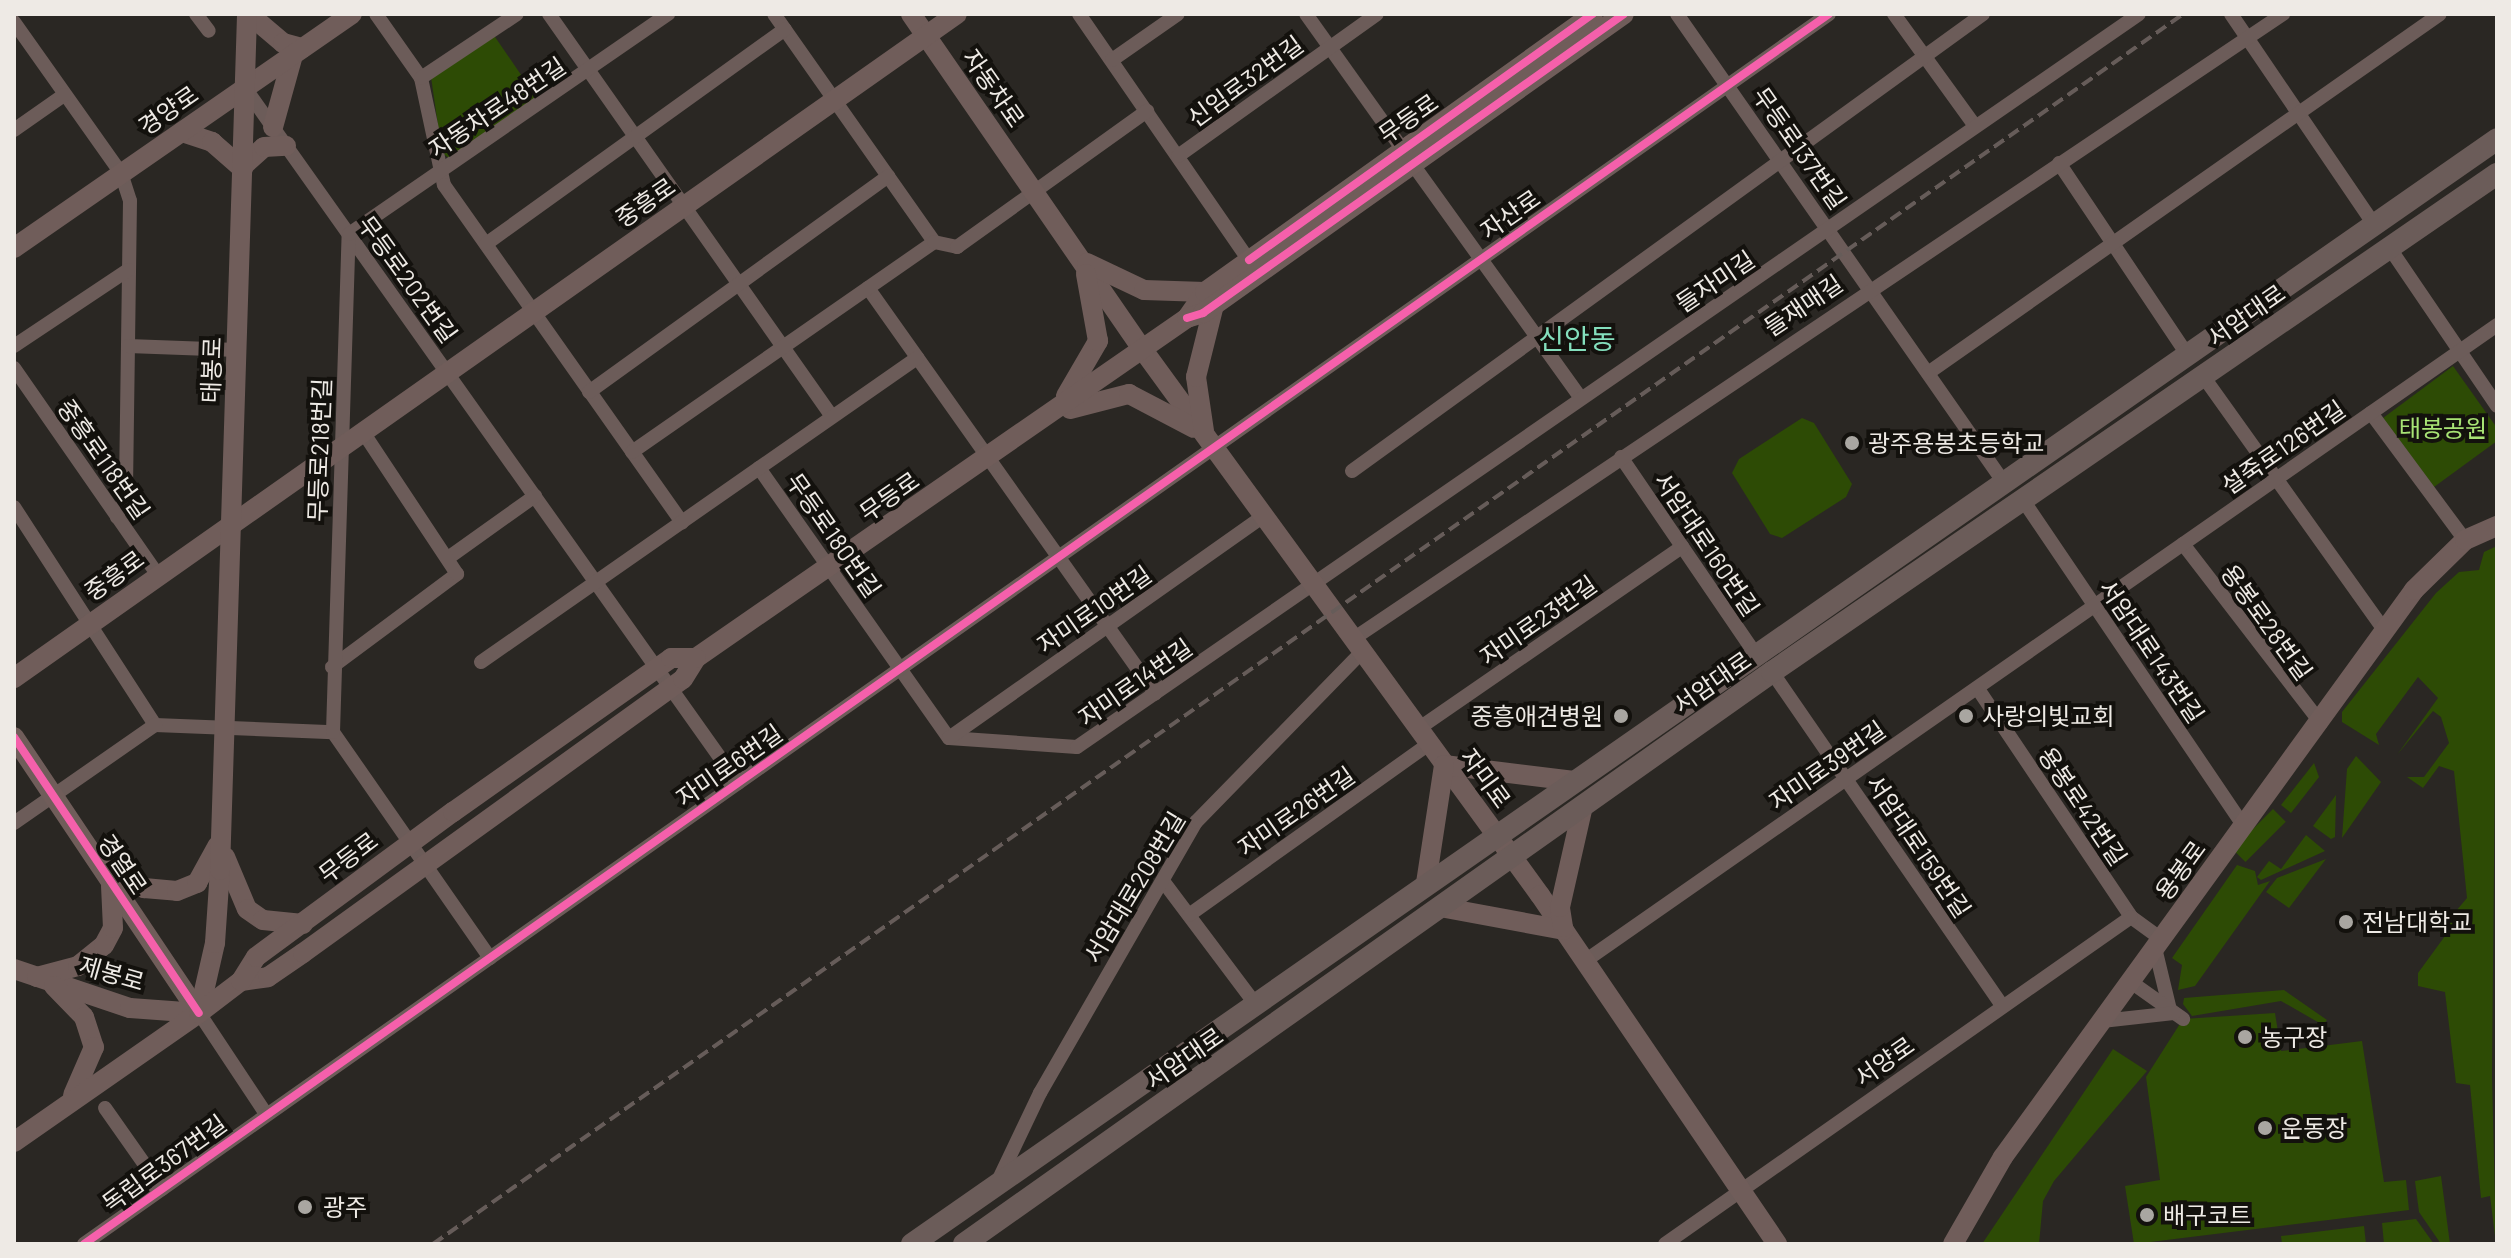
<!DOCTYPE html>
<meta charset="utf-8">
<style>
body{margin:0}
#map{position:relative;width:2511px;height:1258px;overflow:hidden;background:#2a2723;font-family:Barlow,"Noto Sans KR",sans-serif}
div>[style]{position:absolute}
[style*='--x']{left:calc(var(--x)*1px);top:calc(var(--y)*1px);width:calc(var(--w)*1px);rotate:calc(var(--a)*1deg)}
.green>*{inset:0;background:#2d4b05;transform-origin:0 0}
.street>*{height:14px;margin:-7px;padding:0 7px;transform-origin:7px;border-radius:7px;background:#6c5c59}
.secondary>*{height:20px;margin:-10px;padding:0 10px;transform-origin:10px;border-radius:10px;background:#705d5a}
.primary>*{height:22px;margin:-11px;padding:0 11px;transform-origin:11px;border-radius:11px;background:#6b5c59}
.rail>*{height:4px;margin-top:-2px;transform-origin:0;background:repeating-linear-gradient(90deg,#665c59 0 12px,transparent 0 18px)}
.cycleway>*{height:8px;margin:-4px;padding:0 4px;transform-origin:4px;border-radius:4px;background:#f560ab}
.dots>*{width:22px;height:22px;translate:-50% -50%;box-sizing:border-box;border:4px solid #13110d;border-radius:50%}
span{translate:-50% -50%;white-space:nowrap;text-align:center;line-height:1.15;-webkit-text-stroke:8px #13110d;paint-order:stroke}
.street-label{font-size:24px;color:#eeeae5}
.park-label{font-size:24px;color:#a8e475}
.poi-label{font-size:24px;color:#eeeae5}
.left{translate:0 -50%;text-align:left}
.right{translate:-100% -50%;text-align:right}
.quarter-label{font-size:28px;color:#84dfbd}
.frame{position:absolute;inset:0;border:16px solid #eeeae5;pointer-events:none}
</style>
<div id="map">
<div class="green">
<i style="clip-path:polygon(493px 34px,539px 101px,449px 158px,442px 153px,431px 77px)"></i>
<i style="clip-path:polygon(2453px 366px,2497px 428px,2497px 441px,2434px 487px,2383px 418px)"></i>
<i style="clip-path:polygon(1802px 418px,1814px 423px,1852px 484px,1846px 497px,1782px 538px,1770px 534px,1732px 473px,1739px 459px)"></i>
<i style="clip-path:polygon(2497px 546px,2492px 1075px,2496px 1244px,2490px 1196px,2481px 1198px,2470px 1085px,2456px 1083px,2445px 992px,2418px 986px,2418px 973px,2445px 936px,2439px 931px,2467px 898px,2454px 771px,2439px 766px,2423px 788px,2407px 777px,2424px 777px,2449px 743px,2441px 717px,2433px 711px,2397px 755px,2438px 698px,2418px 677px,2376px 734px,2379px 745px,2342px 722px,2342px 712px,2436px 593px,2459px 572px,2479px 570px,2484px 552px)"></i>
<i style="clip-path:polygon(2356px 756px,2381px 782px,2342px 838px,2347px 769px)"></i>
<i style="clip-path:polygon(2314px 763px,2319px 777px,2291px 813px,2281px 805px)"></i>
<i style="clip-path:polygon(2336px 795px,2335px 837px,2331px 839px,2313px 826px)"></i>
<i style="left:2273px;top:809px;width:18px;height:57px;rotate:45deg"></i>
<i style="clip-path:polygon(2306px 835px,2325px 851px,2261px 880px,2257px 877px,2269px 861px,2281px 869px)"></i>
<i style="clip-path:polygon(2326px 859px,2289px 908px,2266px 892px,2277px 878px)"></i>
<i style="clip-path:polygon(2237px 865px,2255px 871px,2258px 885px,2270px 881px,2195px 986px,2178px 990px,2182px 965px,2172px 958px)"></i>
<i style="clip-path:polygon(2284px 990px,2327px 1020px,2323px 1025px,2281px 1001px,2192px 1016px,2183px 1004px,2184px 998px)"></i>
<i style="clip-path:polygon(2275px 1013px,2281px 1051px,2362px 1041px,2384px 1182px,2406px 1180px,2409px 1210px,2134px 1244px,2125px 1186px,2160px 1180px,2146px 1077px,2183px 1019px)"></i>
<i style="clip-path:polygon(2113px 1049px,2147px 1071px,2054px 1181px,2043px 1201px,2039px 1244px,1982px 1244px)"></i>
<i style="clip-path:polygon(2441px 1176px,2450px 1244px,2441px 1244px,2419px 1212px,2415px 1181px)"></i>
<i style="clip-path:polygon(2416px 1219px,2434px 1244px,2384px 1244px,2382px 1223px)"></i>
<i style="clip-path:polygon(2364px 1226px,2366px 1244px,2282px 1244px,2281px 1236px)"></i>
</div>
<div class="street">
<i style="--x:196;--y:14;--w:21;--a:53"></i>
<i style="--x:376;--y:14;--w:78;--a:54.9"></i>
<i style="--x:421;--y:78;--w:109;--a:77.9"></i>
<i style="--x:444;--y:185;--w:413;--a:54.8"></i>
<i style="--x:549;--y:14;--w:492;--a:54.9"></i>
<i style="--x:774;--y:14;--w:279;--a:54.9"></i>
<i style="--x:1079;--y:14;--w:299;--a:55.4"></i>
<i style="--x:1306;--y:14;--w:163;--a:54.5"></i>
<i style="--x:1677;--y:14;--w:573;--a:55.09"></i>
<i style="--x:1894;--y:14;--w:138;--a:54.1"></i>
<i style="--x:2231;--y:14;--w:256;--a:55.8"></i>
<i style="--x:14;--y:22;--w:185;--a:54.7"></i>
<i style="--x:121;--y:173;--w:29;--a:72"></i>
<i style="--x:130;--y:201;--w:293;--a:90.8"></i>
<i style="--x:126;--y:494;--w:25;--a:111"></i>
<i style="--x:1112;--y:60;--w:80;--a:-34.9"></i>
<i style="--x:421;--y:78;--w:115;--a:-33.7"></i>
<i style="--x:245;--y:88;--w:852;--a:54.65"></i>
<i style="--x:14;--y:130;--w:61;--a:-35"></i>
<i style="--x:1178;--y:156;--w:244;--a:-35.5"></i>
<i style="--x:2059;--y:163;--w:232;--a:56.2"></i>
<i style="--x:1414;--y:166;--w:286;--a:54.3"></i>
<i style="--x:486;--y:244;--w:368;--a:-35.7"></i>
<i style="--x:2389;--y:247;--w:192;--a:55.8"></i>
<i style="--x:868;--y:288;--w:497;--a:54.7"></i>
<i style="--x:14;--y:346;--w:137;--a:-33.7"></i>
<i style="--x:128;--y:346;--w:109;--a:2.1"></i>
<i style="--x:14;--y:368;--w:252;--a:55.2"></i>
<i style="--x:1928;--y:373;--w:625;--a:-35.04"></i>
<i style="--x:2203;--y:376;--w:313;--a:54.5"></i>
<i style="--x:589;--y:392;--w:369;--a:-35.8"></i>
<i style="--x:2371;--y:413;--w:158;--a:53.5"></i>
<i style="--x:632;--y:452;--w:368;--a:-34.8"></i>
<i style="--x:934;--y:242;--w:24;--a:12"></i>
<i style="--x:957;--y:247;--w:234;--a:-35.6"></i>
<i style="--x:1621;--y:457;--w:240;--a:55.7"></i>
<i style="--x:759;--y:468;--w:330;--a:54.9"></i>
<i style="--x:949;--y:738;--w:128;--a:4"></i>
<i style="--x:1077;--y:747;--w:1290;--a:-34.61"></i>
<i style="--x:1352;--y:471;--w:779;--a:-35.91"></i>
<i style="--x:2023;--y:500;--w:395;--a:55.9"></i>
<i style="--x:14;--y:507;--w:260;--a:57.1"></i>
<i style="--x:2183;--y:544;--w:226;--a:52.4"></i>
<i style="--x:448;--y:558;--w:107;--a:-35.5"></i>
<i style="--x:1353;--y:639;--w:1121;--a:-33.9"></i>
<i style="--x:481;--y:662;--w:532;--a:-34.89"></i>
<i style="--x:332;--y:667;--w:156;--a:-36.6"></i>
<i style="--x:457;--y:574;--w:170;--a:-123.5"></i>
<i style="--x:1772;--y:672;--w:406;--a:55.4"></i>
<i style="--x:1978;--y:689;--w:275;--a:56.1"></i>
<i style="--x:2131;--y:917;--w:37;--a:36"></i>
<i style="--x:155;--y:725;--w:178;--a:2.3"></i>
<i style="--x:1418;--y:729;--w:321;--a:-34.6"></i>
<i style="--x:949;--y:738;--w:385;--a:-35.2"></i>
<i style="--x:14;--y:823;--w:172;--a:-34.8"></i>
<i style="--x:1163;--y:881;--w:150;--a:53.1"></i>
<i style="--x:1189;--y:915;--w:295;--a:-35.5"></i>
<i style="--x:2155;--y:948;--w:64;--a:76.4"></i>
<i style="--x:490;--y:958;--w:275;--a:-124.8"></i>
<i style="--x:333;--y:732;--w:498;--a:-88.2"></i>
<i style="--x:349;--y:234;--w:388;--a:-34.6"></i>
<i style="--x:1585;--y:961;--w:1112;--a:-34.89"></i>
<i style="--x:2131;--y:982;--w:64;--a:35.4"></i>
<i style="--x:199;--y:1013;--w:121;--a:56.4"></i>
<i style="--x:2102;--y:1021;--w:72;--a:-6.3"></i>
<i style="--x:105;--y:1108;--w:99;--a:54.9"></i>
<i style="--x:998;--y:1181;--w:98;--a:-64.5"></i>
<i style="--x:1040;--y:1093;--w:313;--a:-60.1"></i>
<i style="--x:1196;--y:822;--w:238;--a:-45.7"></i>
<i style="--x:84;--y:1244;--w:2135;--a:-35.18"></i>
<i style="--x:1665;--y:1244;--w:569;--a:-35.06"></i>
</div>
<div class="secondary">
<i style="--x:249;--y:14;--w:45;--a:40.5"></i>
<i style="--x:283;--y:43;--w:20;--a:15"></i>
<i style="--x:911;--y:14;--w:408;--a:55.4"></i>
<i style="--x:1143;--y:350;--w:674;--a:53.93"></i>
<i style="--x:1540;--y:895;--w:422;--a:55.8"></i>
<i style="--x:273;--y:127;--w:75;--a:-74.5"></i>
<i style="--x:182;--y:132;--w:32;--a:18"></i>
<i style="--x:212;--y:142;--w:41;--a:41.1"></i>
<i style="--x:243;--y:166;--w:28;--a:-42"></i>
<i style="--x:264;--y:147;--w:22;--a:-3"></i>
<i style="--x:14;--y:248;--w:411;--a:-34.7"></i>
<i style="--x:1087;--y:263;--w:63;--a:25.3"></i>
<i style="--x:1144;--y:290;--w:61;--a:1.9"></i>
<i style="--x:1187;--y:318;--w:32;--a:-55"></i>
<i style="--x:1205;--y:292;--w:477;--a:-35.6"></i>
<i style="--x:1066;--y:396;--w:64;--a:-59.8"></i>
<i style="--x:1098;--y:341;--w:68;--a:-100.2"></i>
<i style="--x:1070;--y:409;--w:61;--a:-14.3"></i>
<i style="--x:1129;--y:394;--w:73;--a:27.6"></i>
<i style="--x:1204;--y:431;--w:55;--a:-98.4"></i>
<i style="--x:1196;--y:377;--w:74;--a:-76"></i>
<i style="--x:14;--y:678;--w:1153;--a:-35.15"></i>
<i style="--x:14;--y:737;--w:332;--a:56.2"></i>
<i style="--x:1444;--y:765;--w:131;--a:7"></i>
<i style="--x:225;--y:857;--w:56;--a:67.1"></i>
<i style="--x:247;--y:909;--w:19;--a:35"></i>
<i style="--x:263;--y:920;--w:40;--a:5.7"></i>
<i style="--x:103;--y:868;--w:46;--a:26"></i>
<i style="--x:144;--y:888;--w:33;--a:5"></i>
<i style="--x:177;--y:891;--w:22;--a:-22"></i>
<i style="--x:197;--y:883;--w:43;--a:-61.1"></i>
<i style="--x:1426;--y:883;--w:119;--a:-81.3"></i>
<i style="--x:1440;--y:907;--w:126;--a:10.5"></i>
<i style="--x:1563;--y:927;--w:20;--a:-99"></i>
<i style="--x:1560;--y:907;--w:104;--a:-77.2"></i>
<i style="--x:14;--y:969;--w:122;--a:18.6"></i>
<i style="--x:130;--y:1008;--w:69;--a:4.1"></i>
<i style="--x:37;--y:977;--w:42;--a:-15"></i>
<i style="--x:78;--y:966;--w:33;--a:-39"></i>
<i style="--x:104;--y:945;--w:19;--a:-62"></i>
<i style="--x:113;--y:928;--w:42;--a:-92.7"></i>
<i style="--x:241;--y:981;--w:27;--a:-8"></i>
<i style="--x:268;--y:977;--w:42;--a:-34.4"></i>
<i style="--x:303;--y:953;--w:468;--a:-35.8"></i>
<i style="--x:683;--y:679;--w:25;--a:-58"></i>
<i style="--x:696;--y:658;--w:597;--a:-34.7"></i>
<i style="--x:1187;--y:318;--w:17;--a:-17"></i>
<i style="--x:1203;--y:313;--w:516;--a:-35.38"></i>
<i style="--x:54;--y:986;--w:43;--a:45.9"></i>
<i style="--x:84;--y:1017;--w:32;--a:72"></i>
<i style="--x:94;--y:1047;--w:52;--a:113.6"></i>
<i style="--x:199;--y:1013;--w:72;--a:-77.1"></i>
<i style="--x:215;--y:943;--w:73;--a:-86.1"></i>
<i style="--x:220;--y:870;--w:856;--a:-88.19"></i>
<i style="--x:14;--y:1142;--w:226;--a:-34.9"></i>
<i style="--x:199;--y:1013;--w:53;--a:-37.3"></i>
<i style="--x:241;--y:981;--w:28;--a:-58"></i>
<i style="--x:256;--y:957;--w:245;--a:-36.4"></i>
<i style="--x:453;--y:812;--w:267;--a:-35.2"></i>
<i style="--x:671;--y:658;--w:25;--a:0"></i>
<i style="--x:1953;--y:1244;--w:100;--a:-60.1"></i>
<i style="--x:2003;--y:1157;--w:700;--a:-54.06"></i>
<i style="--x:2414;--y:590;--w:71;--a:-44.4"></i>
<i style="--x:2465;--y:540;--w:35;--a:-24"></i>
</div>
<div class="primary">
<i style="--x:912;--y:1244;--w:1932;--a:-34.88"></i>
<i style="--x:964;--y:1244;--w:990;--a:-35.3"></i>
<i style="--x:1772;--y:672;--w:880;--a:-34.49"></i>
</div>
<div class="rail">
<i style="--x:433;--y:1244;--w:2139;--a:-35.1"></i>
</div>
<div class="cycleway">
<i style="--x:1249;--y:260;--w:423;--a:-35.6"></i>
<i style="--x:1187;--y:318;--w:17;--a:-17"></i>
<i style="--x:1203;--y:313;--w:516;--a:-35.38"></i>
<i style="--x:14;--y:737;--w:332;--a:56.2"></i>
<i style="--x:84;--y:1244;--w:2135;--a:-35.18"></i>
</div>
<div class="dots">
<i style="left:1852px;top:443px;background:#a9a6a1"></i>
<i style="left:1621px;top:716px;background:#a9a6a1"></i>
<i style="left:1966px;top:716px;background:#a9a6a1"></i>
<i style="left:2346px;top:922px;background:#a9a6a1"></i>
<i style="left:2245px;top:1037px;background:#a9a6a1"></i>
<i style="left:2265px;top:1128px;background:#a9a6a1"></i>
<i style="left:305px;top:1207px;background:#a9a6a1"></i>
<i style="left:2147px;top:1215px;background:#a9a6a1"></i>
</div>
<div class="street-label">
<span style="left:1245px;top:81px;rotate:-36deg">신임로32번길</span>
<span style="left:994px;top:88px;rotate:55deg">자동차로</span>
<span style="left:497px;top:107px;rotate:-34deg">자동차로48번길</span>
<span style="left:168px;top:110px;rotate:-35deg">경양로</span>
<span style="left:1408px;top:118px;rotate:-35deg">무등로</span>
<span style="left:1800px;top:148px;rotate:55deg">무등로137번길</span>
<span style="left:645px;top:202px;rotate:-35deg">중흥로</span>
<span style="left:1510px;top:214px;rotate:-35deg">자산로</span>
<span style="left:408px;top:279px;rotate:54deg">무등로202번길</span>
<span style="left:1715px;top:281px;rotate:-34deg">들자미길</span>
<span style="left:1803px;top:305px;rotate:-34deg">들재매길</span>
<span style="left:2246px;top:315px;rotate:-35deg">서암대로</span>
<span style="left:211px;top:370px;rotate:-88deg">태봉로</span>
<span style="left:2283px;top:447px;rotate:-35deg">설죽로126번길</span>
<span style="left:319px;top:450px;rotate:-88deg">무등로218번길</span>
<span style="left:104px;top:459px;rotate:55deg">중흥로118번길</span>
<span style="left:889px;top:496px;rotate:-35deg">무등로</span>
<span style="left:834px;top:535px;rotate:55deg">무등로180번길</span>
<span style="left:1707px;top:544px;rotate:56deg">서암대로160번길</span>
<span style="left:114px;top:575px;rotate:-36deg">중흥로</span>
<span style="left:1094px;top:609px;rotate:-35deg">자미로10번길</span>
<span style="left:1538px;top:620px;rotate:-35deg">자미로23번길</span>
<span style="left:2267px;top:622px;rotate:54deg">용봉로28번길</span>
<span style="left:2152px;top:651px;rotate:56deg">서암대로143번길</span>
<span style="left:1135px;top:682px;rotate:-35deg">자미로14번길</span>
<span style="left:1712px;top:682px;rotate:-35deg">서암대로</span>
<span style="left:729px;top:765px;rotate:-35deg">자미로6번길</span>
<span style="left:1827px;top:765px;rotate:-35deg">자미로39번길</span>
<span style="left:1486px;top:778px;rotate:54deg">자미로</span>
<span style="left:2083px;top:806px;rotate:56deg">용봉로42번길</span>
<span style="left:1296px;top:811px;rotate:-35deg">자미로26번길</span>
<span style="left:1919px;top:846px;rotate:56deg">서암대로159번길</span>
<span style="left:348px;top:857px;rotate:-37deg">무등로</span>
<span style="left:123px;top:864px;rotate:56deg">경열로</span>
<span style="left:2180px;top:870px;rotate:-54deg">용봉로</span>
<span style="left:1134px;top:887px;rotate:-59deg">서암대로208번길</span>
<span style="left:112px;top:973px;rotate:16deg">제봉로</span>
<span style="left:1184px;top:1058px;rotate:-35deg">서암대로</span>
<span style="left:1884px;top:1061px;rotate:-35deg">서양로</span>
<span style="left:164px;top:1163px;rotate:-36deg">독립로367번길</span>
</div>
<div class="park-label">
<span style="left:2443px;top:428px">태봉공원</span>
</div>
<div class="poi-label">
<span class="left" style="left:1868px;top:443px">광주용봉초등학교</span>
<span class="right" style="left:1603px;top:716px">중흥애견병원</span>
<span class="left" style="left:1982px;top:716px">사랑의빛교회</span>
<span class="left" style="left:2362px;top:922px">전남대학교</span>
<span class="left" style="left:2261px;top:1037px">농구장</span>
<span class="left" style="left:2281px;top:1128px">운동장</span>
<span class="left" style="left:323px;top:1207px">광주</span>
<span class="left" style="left:2163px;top:1215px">배구코트</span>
</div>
<div class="quarter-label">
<span style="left:1577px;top:338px">신안동</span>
</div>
<div class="frame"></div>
</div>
